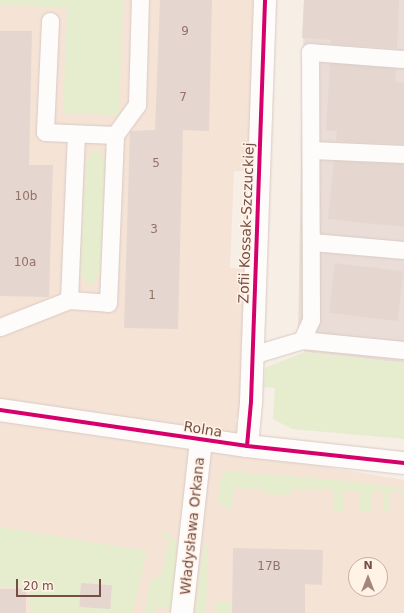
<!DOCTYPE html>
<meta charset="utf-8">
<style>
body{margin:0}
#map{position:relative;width:404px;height:613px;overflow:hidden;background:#f7eee5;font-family:"DejaVu Sans",sans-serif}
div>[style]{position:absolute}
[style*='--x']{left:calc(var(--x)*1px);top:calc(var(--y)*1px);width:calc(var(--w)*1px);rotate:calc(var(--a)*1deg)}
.residential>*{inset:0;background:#f5e3d6}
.industrial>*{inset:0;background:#eaddd7}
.green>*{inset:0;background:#e6edce;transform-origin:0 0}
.building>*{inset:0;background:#e5d6d0;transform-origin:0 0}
.roads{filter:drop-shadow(0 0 1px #d8cac4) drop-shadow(0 0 1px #d8cac4)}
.service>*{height:17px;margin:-8.5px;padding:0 8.5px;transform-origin:8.5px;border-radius:8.5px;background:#fefcfb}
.minor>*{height:22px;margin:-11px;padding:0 11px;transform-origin:11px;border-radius:11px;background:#fefcfb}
.tertiary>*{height:22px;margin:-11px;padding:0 11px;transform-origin:11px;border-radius:11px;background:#fefcfb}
.cycleway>*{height:4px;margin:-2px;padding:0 2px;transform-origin:2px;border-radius:2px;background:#d6006c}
span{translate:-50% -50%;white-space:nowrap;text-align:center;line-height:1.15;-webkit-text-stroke:3px #fff2e7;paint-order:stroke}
.number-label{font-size:12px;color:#947268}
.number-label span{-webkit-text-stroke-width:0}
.street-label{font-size:14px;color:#774e44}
.north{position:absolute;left:348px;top:557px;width:40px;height:40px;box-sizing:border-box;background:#fff2e7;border:1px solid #c9b0a6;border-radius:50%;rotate:0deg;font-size:11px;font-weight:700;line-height:16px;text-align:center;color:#774e44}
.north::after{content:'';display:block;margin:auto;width:14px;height:18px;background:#a4867c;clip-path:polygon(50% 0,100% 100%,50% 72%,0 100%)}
.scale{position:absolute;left:16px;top:579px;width:85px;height:18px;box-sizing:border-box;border:2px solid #774e44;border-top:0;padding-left:5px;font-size:12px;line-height:14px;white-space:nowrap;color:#774e44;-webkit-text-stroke:3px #fff2e7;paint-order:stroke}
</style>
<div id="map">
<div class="residential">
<i style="clip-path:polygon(evenodd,0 0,256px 0,250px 171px,234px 171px,230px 268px,247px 269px,240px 411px,235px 421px,262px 456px,404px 480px,404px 613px,0 613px,0 0,356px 565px,380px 565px,380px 589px,356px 589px,356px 565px)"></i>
</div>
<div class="industrial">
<i style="clip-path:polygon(304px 0,404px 0,404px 363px,305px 352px,298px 338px)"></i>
</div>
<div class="green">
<i style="clip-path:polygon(0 0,123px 0,119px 115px,63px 113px,67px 8px,0 5px)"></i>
<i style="clip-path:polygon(97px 147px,105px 162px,100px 274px,90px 287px,80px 272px,86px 162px)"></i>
<i style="clip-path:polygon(305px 352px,404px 363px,404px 439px,292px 429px,273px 419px,275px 388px,264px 387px,265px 368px)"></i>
<i style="clip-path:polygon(228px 471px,349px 481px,404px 489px,404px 513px,402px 492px,390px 492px,390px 512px,383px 512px,383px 492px,371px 491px,371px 512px,359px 512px,359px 491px,343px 490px,343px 512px,333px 512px,333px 490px,291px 490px,290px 495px,264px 494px,264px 489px,233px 488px,232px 509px,226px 508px,218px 502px,221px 477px)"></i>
<i style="clip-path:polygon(0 527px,147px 551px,133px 613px,29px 613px,30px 588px,0 587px)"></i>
<i style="clip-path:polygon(163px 531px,177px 542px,173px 610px,156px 606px,155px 613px,144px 613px,151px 577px,160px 578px,169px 540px,162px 538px)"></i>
<i style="clip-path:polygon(208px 541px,206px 613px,195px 613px,203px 550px)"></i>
<i style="left:215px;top:601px;width:16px;height:12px;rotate:4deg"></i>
</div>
<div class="building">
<i style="clip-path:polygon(160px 0,212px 0,209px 131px,183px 130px,178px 329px,124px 328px,130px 131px,155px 130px)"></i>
<i style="clip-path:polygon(304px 0,399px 0,397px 48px,331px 44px,331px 40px,302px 38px)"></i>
<i style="clip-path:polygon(0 31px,32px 31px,29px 165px,53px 165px,49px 297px,0 296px)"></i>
<i style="clip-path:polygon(330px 63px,396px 68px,395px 82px,404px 83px,404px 144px,336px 141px,337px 131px,326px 130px)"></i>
<i style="clip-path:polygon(334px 161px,404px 164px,404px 227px,328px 219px)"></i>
<i style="left:335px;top:263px;width:69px;height:50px;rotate:7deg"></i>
<i style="clip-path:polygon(233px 548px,323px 550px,322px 585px,305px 584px,305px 613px,232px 613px)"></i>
<i style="left:81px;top:583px;width:31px;height:24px;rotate:4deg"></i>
<i style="left:0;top:589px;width:26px;height:24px"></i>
</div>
<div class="roads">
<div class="service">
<i style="--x:50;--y:21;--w:111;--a:92.6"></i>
<i style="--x:45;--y:132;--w:70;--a:2.5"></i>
<i style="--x:115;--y:135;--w:37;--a:-54"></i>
<i style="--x:137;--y:105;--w:105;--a:-88.4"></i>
<i style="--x:312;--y:150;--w:92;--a:2.5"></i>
<i style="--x:312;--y:242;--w:92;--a:5"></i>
<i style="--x:69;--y:300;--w:166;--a:-87.6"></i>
<i style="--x:0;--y:327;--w:74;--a:-21.4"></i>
<i style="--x:69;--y:300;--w:39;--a:4"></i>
<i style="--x:108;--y:303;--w:168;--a:-87.6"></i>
<i style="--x:302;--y:340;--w:102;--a:5.6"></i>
<i style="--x:252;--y:355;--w:52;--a:-16.7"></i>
<i style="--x:302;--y:340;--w:22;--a:-66"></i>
<i style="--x:311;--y:320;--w:268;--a:-90.2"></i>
<i style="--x:310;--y:52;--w:94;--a:4.3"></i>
</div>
<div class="minor">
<i style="--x:247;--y:446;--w:44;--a:-84.8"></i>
<i style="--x:251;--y:402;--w:402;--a:-88"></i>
<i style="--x:182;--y:613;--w:174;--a:-83.7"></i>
</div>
<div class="tertiary">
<i style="--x:0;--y:410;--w:250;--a:8.3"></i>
<i style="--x:247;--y:446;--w:158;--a:6.2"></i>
</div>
</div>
<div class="cycleway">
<i style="--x:0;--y:410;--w:250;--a:8.3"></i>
<i style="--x:247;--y:446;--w:158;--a:6.2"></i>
<i style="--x:247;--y:446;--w:44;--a:-84.8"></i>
<i style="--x:251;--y:402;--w:402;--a:-88"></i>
</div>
<div class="number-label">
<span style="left:185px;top:32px">9</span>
<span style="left:183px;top:98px">7</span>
<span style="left:156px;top:164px">5</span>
<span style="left:26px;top:197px">10b</span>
<span style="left:154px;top:230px">3</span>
<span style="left:25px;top:263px">10a</span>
<span style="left:152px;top:296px">1</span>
<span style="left:269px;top:567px">17B</span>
</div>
<div class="street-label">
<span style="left:246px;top:223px;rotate:-88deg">Zofii Kossak-Szczuckiej</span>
<span style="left:203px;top:429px;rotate:9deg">Rolna</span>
<span style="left:192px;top:526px;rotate:-84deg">Władysława Orkana</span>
</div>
<div class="north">N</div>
<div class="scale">20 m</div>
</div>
